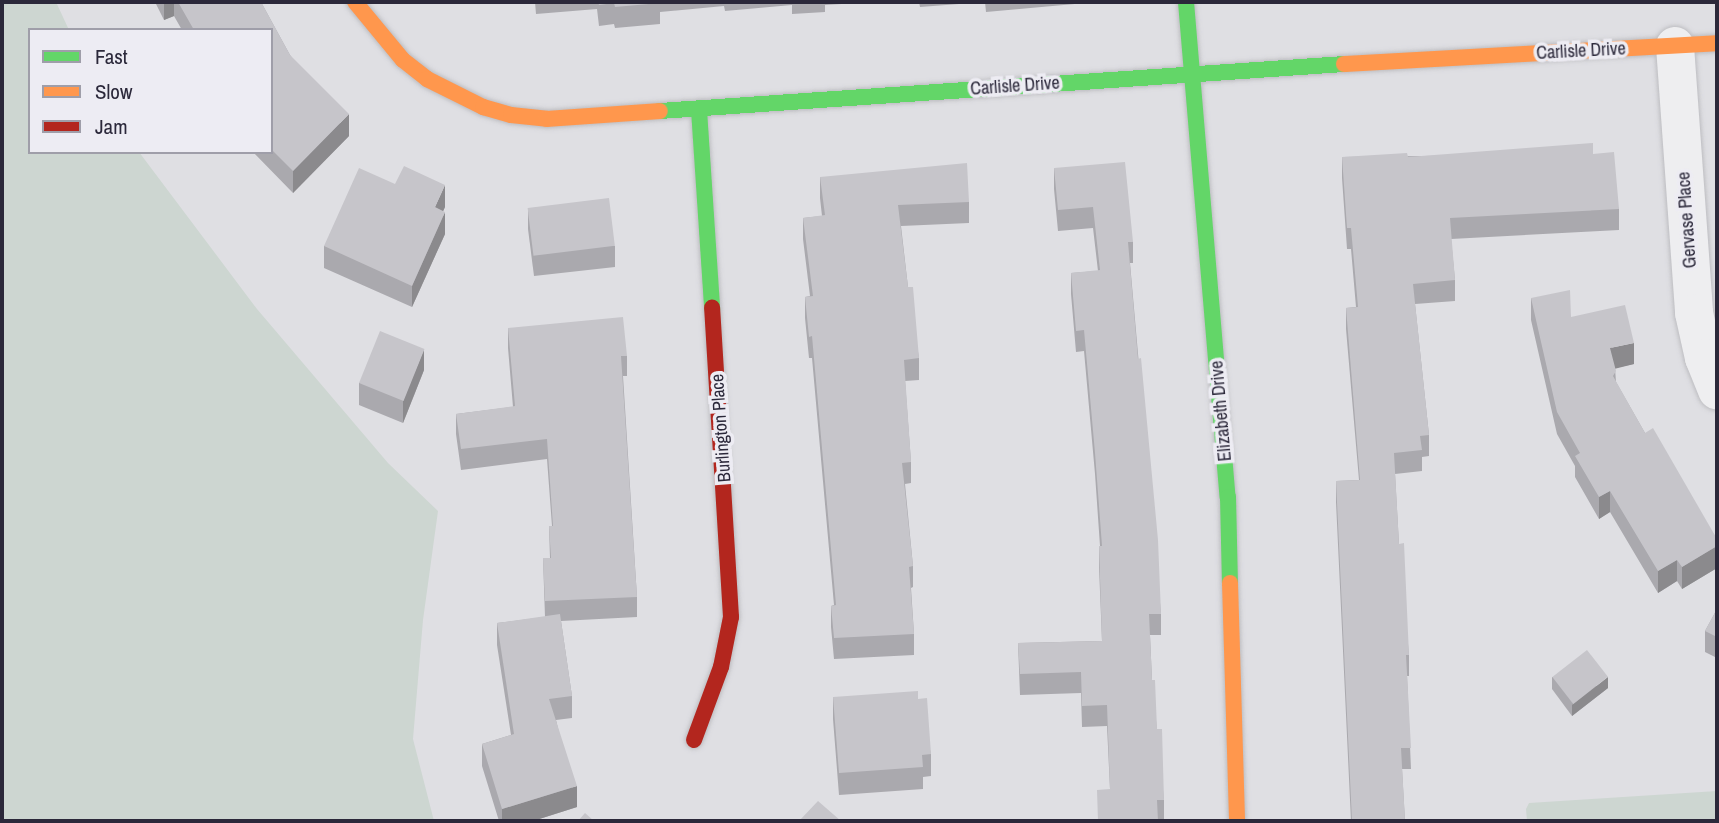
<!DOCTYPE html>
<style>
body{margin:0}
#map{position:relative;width:1719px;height:823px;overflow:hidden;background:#dfdfe3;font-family:"Archivo Narrow",sans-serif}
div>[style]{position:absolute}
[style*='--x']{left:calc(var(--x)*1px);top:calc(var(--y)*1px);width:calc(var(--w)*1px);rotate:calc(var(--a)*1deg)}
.green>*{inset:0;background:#cdd6d1}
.roads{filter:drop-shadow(0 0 2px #bdbdc1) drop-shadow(0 0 2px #bdbdc1)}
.street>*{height:38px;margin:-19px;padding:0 19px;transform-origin:19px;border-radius:19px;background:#eeeef0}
.fast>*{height:16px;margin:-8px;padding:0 8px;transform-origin:8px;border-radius:8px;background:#63d668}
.slow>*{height:16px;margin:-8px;padding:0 8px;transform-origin:8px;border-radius:8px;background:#ff974d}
.jam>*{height:16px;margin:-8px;padding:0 8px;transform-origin:8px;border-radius:8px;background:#b3261e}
.wall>*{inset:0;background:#aaa9ae}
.shaded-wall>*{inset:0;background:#8b8a8d}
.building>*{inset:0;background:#c6c5ca;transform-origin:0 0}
span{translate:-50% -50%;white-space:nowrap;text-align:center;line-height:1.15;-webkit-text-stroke:7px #edecf3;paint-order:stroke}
.street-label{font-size:18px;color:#2b283a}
.frame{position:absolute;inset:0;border:4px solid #2b283a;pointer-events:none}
.legend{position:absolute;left:28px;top:28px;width:245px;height:126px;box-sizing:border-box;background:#edecf3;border:2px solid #9f9ea9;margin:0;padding:9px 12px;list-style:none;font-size:21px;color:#2b283a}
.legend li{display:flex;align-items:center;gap:14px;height:35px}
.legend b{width:35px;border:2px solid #9f9ea9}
</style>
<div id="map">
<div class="green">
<i style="clip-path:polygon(2px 2px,56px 2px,69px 30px,30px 30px,30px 152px,139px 152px,257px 309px,388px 463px,438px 511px,423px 620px,413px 739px,434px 821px,2px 821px)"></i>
<i style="clip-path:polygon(1717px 791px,1717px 821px,1527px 821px,1526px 809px,1529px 803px)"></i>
</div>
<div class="roads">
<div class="street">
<i style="--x:1675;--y:46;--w:268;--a:85.9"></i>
<i style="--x:1694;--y:313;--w:46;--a:77.5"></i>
<i style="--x:1704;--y:358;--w:35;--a:68"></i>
</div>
<div class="fast">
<i style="--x:1186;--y:2;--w:497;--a:85.2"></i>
<i style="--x:1228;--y:497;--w:86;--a:88.7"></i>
<i style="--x:699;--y:110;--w:198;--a:86.2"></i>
<i style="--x:660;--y:111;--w:686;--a:-3.93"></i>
</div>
<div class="slow">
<i style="--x:355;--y:2;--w:75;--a:50.4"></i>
<i style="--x:403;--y:60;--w:31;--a:38"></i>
<i style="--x:427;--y:79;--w:63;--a:26.6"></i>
<i style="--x:483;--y:107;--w:29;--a:16"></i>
<i style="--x:511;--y:115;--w:36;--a:6"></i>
<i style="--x:547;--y:119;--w:113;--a:-4"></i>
<i style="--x:1344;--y:64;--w:374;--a:-3.2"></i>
<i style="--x:1230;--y:583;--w:238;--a:88.3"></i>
</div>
<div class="jam">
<i style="--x:694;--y:740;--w:78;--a:-69.7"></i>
<i style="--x:721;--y:667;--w:51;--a:-78.7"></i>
<i style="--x:731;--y:617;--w:310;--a:-93.5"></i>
</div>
</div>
<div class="wall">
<i style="clip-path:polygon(155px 2px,261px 2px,290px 55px,349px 136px,293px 193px,253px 152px,271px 152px,271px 30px,182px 30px,174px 16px,164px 20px)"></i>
<i style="clip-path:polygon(535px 2px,875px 2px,825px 5px,825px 12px,792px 14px,792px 5px,725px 11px,724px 6px,660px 12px,660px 24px,615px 28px,614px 24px,599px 26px,597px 9px,536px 14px)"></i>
<i style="clip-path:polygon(919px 2px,1097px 2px,986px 12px,985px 2px,920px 7px)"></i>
<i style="clip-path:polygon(1593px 154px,1619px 209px,1619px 230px,1451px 239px,1455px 280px,1455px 301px,1415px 304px,1429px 435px,1429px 456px,1422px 457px,1422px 471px,1395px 474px,1399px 544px,1409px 655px,1409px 676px,1407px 676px,1411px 769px,1402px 769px,1405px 821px,1351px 821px,1336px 502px,1336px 481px,1359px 480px,1346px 329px,1346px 308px,1356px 307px,1351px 249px,1347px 249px,1342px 178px,1342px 157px)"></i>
<i style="clip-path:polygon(1054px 168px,1133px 242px,1133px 263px,1130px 263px,1161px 614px,1161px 635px,1150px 635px,1152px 680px,1164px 800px,1164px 821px,1158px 821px,1110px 789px,1107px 726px,1082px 727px,1081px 693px,1020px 695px,1018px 643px,1102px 641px,1099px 567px,1099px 546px,1100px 546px,1095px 474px,1084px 351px,1076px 352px,1071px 294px,1071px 273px,1098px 271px,1093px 228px,1058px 231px,1054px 189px)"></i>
<i style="clip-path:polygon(820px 177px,969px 202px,969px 223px,901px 226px,908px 287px,919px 358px,919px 380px,905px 381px,911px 462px,911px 483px,905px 484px,913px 566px,913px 587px,911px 588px,914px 634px,914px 655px,834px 659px,831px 627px,831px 606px,834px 605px,812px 358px,809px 358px,805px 318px,805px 297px,810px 296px,803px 239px,803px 218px,822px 216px,820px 198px)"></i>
<i style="clip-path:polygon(445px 207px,443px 211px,445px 234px,412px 307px,324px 268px,324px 246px)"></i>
<i style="clip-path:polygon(528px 208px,615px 246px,615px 267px,534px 276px,528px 229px)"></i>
<i style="clip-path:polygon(1531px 298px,1571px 317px,1634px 364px,1615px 368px,1616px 382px,1645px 433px,1717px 539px,1717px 568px,1682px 589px,1677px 581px,1658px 593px,1610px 512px,1599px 519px,1575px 477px,1575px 466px,1557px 434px,1531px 320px)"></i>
<i style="clip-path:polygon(508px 328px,627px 356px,627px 376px,623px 376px,637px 597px,637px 617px,561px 621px,572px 696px,572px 718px,556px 720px,577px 807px,533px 821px,499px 821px,482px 766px,482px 744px,511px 735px,497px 645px,497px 623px,545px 617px,543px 558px,550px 558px,549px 526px,552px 526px,547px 459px,461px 470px,456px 434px,456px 414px,513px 407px,508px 348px)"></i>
<i style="clip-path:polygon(424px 370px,403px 423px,359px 405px,359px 383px)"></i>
<i style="clip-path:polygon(1717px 609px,1717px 658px,1705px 652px,1705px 631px)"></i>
<i style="clip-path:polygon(1552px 677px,1608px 688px,1572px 716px,1552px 689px)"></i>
<i style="clip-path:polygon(833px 697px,918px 699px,931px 754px,931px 776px,923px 777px,923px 789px,839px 795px,833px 719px)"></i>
</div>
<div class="shaded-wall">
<i style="clip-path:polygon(164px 2px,174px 2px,174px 16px,164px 20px)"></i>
<i style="clip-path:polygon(349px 114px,349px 136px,293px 193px,293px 171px)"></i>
<i style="clip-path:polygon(445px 185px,445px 207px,435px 229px,435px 207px)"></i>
<i style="clip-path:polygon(445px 212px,445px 234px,412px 307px,412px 286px)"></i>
<i style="clip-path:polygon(1634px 343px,1634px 364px,1610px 370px,1610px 348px)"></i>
<i style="clip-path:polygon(424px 349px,424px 370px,403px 423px,403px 401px)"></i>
<i style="clip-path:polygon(1610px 491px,1610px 512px,1599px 519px,1599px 497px)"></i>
<i style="clip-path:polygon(1717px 546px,1717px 568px,1682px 589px,1682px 567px)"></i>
<i style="clip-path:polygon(1677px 560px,1677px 581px,1658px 593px,1658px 571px)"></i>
<i style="clip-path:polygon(1608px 677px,1608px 688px,1572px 716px,1572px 705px)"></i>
<i style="clip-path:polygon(577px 786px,577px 807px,533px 821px,502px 821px,502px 809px)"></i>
</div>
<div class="building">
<i style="clip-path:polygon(178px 2px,261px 2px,290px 55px,349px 114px,293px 171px,271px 149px,271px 30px,194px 30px)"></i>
<i style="clip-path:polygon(598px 2px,660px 2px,660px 3px,615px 7px,614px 3px,599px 5px)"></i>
<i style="clip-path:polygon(1593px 143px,1593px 154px,1614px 152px,1619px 209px,1450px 218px,1455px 280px,1413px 284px,1429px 435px,1420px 436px,1422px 450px,1394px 453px,1399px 544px,1404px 543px,1409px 655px,1406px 655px,1411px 748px,1401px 748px,1405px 821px,1352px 821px,1336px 481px,1360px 480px,1346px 308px,1358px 307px,1351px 228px,1347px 228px,1342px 157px,1407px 153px,1408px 157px)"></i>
<i style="clip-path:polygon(1125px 162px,1133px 242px,1128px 242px,1138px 359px,1141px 358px,1158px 540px,1161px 614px,1149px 614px,1152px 680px,1155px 680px,1157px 729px,1162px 729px,1164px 800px,1157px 800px,1158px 821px,1098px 821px,1097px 790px,1110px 789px,1107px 705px,1082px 706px,1081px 672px,1020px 674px,1018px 643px,1102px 641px,1099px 546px,1102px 546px,1095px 453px,1084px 330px,1076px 331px,1071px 273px,1100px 270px,1093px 207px,1058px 210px,1054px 168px)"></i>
<i style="clip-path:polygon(967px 163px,969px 202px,898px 205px,908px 287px,913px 287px,919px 358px,904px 360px,911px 462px,902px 463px,913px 566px,909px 567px,914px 634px,834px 638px,831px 606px,836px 605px,812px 336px,809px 337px,805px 297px,813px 296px,803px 218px,825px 215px,820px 177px)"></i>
<i style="clip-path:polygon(404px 166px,445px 185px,435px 207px,445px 212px,412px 286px,324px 246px,359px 168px,395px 184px)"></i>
<i style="left:609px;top:198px;width:48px;height:82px;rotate:83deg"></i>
<i style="clip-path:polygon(1570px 290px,1571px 317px,1625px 305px,1634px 343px,1610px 348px,1616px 371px,1613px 376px,1645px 433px,1653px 428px,1717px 539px,1717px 546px,1682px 567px,1677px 560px,1658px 571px,1610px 491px,1599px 497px,1575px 456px,1580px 453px,1557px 412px,1531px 298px)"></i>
<i style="clip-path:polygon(623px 317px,627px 356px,621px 356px,637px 597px,545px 601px,543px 558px,551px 558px,549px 526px,553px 526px,547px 439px,461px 449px,456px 414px,515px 406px,508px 328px)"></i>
<i style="left:380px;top:331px;width:48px;height:56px;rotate:22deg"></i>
<i style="clip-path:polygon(1717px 609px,1717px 637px,1705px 631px)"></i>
<i style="clip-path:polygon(560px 614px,572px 696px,549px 699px,577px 786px,502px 809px,482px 744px,514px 734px,497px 623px)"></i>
<i style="left:1587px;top:650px;width:34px;height:44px;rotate:52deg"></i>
<i style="clip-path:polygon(918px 691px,918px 699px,927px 698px,931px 754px,922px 755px,923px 767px,839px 773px,833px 697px)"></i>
<i style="clip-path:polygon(818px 801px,841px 821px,799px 821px)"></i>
<i style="clip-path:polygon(585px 813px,594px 821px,578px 821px)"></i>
</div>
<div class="street-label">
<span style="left:1581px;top:51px;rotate:-3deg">Carlisle Drive</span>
<span style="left:1015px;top:86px;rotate:-4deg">Carlisle Drive</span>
<span style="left:1687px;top:220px;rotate:-94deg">Gervase Place</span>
<span style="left:1221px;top:411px;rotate:-95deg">Elizabeth Drive</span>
<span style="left:721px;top:428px;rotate:-94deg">Burlington Place</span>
</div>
<div class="frame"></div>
<ul class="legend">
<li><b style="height:9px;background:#63d668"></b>Fast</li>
<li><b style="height:9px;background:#ff974d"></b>Slow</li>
<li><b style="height:9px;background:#b3261e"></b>Jam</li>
</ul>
</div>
